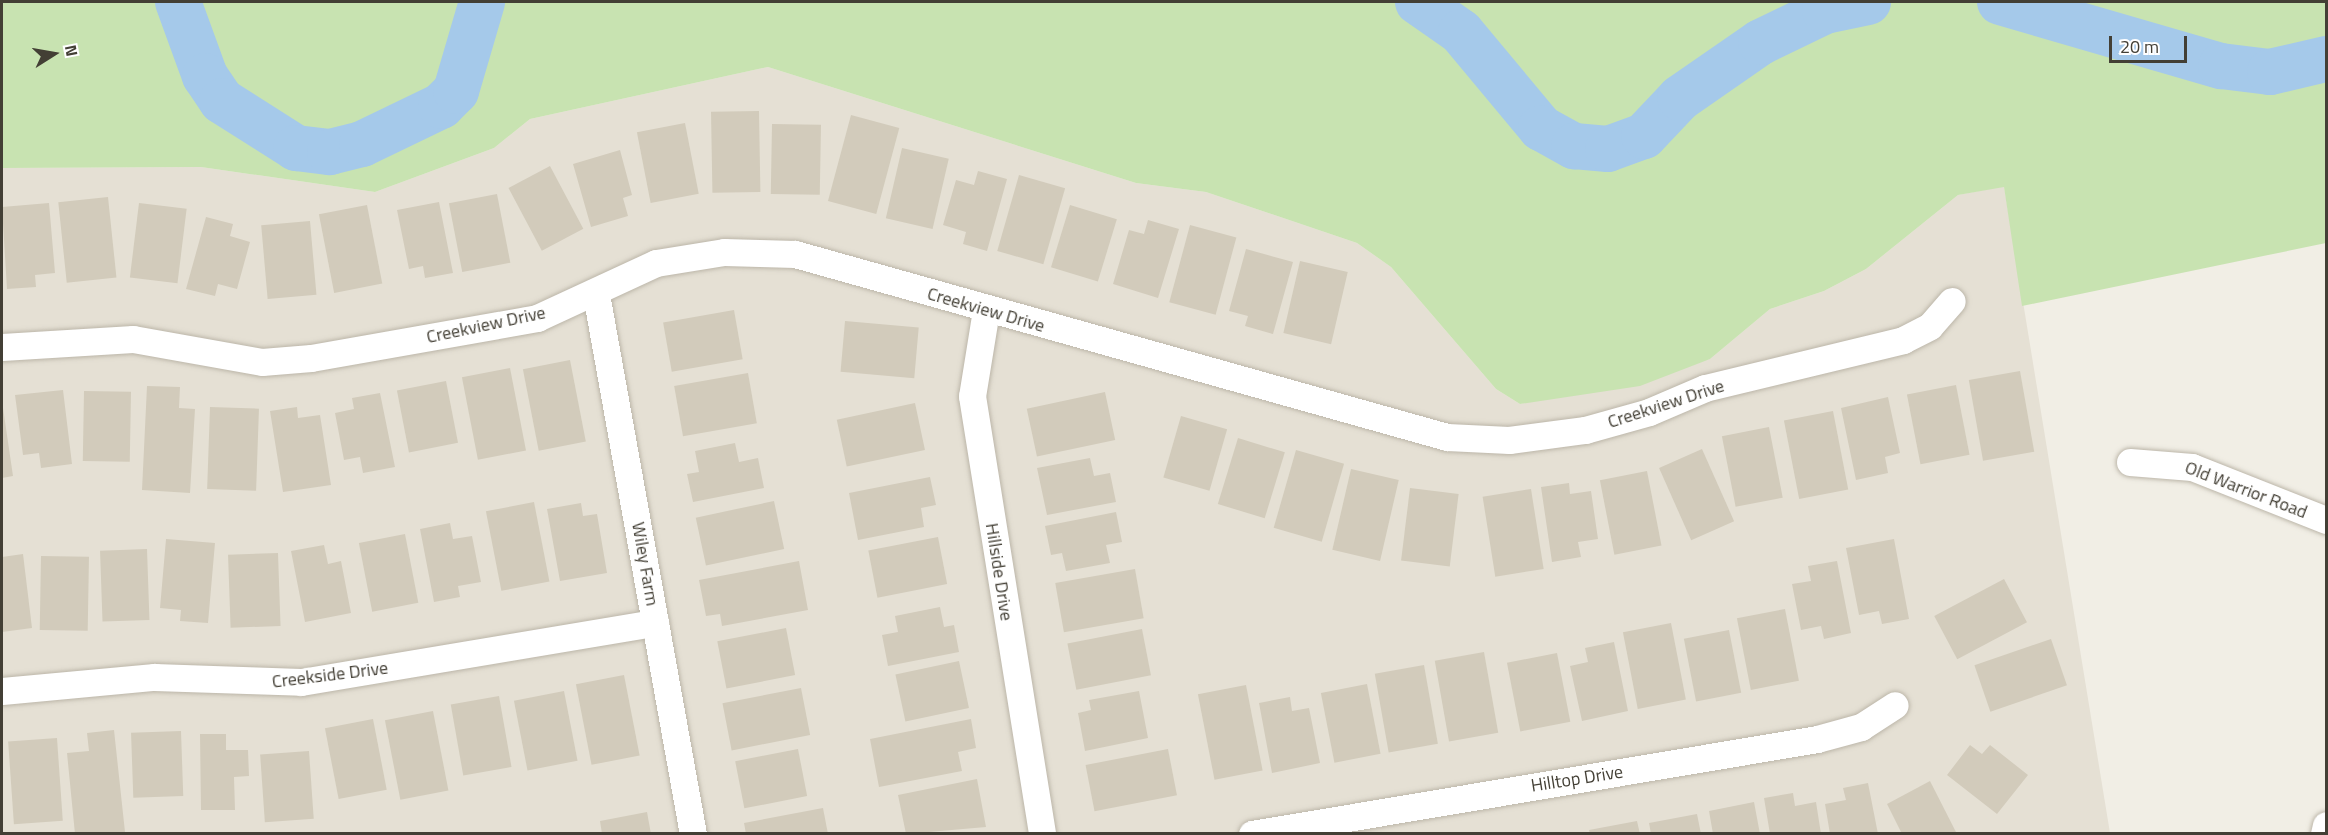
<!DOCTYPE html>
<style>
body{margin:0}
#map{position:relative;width:2328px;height:835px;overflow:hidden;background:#f1eee5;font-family:"Titillium Web",sans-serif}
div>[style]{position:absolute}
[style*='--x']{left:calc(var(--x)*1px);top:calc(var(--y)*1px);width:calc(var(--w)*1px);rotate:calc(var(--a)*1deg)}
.residential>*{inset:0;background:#e5e0d4}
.green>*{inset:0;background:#c8e3b1}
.river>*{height:46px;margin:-23px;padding:0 23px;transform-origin:23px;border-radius:23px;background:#a5c9ea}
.building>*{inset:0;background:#d2cbbb;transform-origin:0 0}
.roads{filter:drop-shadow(0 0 2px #bcb6a9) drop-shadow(0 0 2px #bcb6a9)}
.minor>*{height:27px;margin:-13.5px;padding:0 13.5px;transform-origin:13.5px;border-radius:13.5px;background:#fff}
span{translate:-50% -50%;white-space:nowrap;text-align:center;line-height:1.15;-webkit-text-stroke:4.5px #fff;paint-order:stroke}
.street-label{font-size:18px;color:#433f35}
.frame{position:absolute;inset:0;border:3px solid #433f35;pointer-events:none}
.north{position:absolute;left:24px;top:24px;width:60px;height:60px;-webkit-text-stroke:4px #fff;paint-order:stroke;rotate:79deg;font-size:16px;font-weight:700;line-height:24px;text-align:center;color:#433f35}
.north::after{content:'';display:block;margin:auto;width:21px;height:27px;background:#433f35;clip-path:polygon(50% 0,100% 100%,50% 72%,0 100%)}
.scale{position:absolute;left:2109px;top:36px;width:78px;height:27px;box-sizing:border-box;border:3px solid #433f35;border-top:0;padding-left:8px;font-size:18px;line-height:21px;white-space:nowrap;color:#433f35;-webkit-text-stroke:4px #fff;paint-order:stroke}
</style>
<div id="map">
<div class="residential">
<i style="clip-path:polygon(768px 67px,1136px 183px,1206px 192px,1357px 243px,1391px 267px,1496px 389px,1520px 404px,1710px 359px,1770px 309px,1824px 291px,1866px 269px,1958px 195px,2004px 186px,2110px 833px,2px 833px,2px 168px,201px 167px,375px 192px,494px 148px,530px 119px)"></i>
</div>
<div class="green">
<i style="clip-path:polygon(2px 2px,2326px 2px,2326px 243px,2022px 306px,2004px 187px,1958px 195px,1866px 269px,1824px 291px,1770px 309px,1710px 359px,1640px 386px,1520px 404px,1496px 389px,1391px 267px,1357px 243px,1206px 192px,1136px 183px,768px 67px,530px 119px,494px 148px,375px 192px,201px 167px,2px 168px)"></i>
</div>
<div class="river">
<i style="--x:178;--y:2;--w:79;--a:70"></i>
<i style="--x:205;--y:76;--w:30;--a:56"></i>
<i style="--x:222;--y:101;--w:88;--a:32.4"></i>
<i style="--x:296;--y:148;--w:34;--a:7"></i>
<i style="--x:330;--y:152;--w:33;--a:-14"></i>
<i style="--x:362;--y:144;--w:88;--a:-25.7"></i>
<i style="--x:441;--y:106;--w:21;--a:-45"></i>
<i style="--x:456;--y:91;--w:93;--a:-73.7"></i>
<i style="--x:1418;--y:2;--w:52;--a:34.9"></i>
<i style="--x:1461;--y:32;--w:125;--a:50.2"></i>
<i style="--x:1541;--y:128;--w:38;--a:29"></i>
<i style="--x:1574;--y:146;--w:34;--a:5"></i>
<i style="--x:1608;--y:149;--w:38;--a:-20"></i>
<i style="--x:1644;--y:136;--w:52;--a:-46.5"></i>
<i style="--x:1680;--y:98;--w:98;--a:-34.7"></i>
<i style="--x:1761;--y:42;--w:71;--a:-25.8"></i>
<i style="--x:1825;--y:11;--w:44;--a:-11.8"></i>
<i style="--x:2000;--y:2;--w:230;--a:16.2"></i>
<i style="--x:2221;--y:66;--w:49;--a:7"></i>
<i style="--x:2270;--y:72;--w:57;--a:-13.1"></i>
</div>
<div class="building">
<i style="left:759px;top:111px;width:81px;height:48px;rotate:89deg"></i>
<i style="left:851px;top:115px;width:50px;height:89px;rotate:15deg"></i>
<i style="left:685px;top:123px;width:72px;height:49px;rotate:79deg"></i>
<i style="left:772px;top:124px;width:49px;height:70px;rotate:1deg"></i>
<i style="left:902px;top:148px;width:48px;height:72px;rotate:13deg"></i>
<i style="clip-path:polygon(620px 150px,632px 195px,623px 198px,628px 216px,591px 227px,573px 164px)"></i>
<i style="left:550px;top:166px;width:71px;height:47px;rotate:62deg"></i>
<i style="clip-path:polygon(978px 171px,1007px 179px,987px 251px,963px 244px,966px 232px,943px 225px,956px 180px,974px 185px)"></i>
<i style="left:1019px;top:175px;width:48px;height:79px;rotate:16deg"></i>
<i style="left:497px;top:194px;width:70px;height:49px;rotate:79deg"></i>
<i style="left:108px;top:197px;width:81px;height:50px;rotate:84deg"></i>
<i style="clip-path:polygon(439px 202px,453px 273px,425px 278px,423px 266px,409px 269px,397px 210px)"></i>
<i style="clip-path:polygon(49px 203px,55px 273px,35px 275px,36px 287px,7px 289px,2px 207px)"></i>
<i style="left:139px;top:203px;width:48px;height:75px;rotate:7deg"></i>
<i style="left:367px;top:205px;width:80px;height:49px;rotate:79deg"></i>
<i style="left:1070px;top:205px;width:49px;height:65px;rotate:17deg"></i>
<i style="clip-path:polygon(206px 217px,233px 224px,230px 236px,250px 242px,237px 289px,218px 284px,215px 296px,186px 289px)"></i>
<i style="clip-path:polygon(1148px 220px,1179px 229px,1158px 298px,1113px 284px,1129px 230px,1144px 234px)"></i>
<i style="left:310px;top:221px;width:74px;height:49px;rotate:85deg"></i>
<i style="left:1190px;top:225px;width:48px;height:80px;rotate:15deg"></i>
<i style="clip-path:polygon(1246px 249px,1293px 262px,1273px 334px,1245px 326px,1248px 316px,1229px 311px)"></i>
<i style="left:1300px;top:261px;width:49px;height:74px;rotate:13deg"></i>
<i style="left:734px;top:310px;width:50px;height:72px;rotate:80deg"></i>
<i style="left:845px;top:321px;width:74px;height:51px;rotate:5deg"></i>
<i style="left:570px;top:360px;width:83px;height:48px;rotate:79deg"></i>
<i style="left:510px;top:368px;width:84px;height:49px;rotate:79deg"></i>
<i style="left:2020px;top:371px;width:82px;height:52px;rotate:80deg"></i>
<i style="left:748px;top:373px;width:51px;height:75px;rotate:80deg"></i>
<i style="left:446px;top:381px;width:63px;height:50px;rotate:79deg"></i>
<i style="left:1956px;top:385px;width:71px;height:50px;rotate:79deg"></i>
<i style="clip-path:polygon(147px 386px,180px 387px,179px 408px,195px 409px,190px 493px,142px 490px)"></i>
<i style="clip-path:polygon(63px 390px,72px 464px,41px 468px,39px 453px,23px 455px,15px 395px)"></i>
<i style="left:84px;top:391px;width:47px;height:70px;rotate:1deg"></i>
<i style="left:1105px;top:392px;width:49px;height:80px;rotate:78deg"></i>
<i style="clip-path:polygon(380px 393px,395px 467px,363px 473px,360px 457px,344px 460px,335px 413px,354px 409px,352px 398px)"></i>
<i style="clip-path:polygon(1888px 397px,1900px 453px,1885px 457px,1888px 473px,1856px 480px,1841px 408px)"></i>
<i style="clip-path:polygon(2px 401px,13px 476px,2px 478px)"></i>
<i style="left:915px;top:403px;width:48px;height:80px;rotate:78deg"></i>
<i style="left:210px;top:407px;width:49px;height:82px;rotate:2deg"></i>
<i style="clip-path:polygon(297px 407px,298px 418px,320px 415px,331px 485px,283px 492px,270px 411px)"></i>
<i style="left:1833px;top:411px;width:80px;height:50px;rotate:79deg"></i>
<i style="left:1181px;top:416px;width:48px;height:64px;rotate:16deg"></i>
<i style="left:1769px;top:427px;width:72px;height:48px;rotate:79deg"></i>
<i style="left:1238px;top:438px;width:49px;height:69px;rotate:17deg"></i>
<i style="clip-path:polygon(735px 443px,739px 462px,758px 458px,764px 488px,693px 502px,687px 474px,699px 472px,695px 451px)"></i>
<i style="left:1702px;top:449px;width:79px;height:47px;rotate:66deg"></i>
<i style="left:1296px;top:450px;width:50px;height:81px;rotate:16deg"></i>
<i style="clip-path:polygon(1090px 458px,1094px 476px,1110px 473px,1116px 502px,1047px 515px,1037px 468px)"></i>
<i style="left:1351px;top:469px;width:49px;height:83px;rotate:13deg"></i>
<i style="left:1647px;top:471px;width:76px;height:48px;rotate:79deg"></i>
<i style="clip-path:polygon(930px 477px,936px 505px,921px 508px,924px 527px,858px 540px,849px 493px)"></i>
<i style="clip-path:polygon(1569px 483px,1570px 494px,1591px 491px,1598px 539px,1578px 542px,1581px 557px,1552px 562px,1541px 487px)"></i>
<i style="left:1410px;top:488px;width:49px;height:73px;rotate:7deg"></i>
<i style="left:1531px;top:489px;width:81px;height:49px;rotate:81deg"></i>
<i style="left:774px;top:501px;width:49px;height:80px;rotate:78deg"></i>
<i style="left:534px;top:502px;width:81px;height:49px;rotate:79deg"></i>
<i style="clip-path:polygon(581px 503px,583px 516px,597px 514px,607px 573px,560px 581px,547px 509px)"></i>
<i style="clip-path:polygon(1116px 512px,1122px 542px,1106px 545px,1110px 563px,1066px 571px,1062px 553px,1051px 555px,1045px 526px)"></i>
<i style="clip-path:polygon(450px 523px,453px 539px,472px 536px,481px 582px,458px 586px,460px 597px,434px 602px,420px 529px)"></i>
<i style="left:405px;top:534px;width:70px;height:47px;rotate:79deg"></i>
<i style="left:938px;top:537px;width:48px;height:71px;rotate:79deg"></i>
<i style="clip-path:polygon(166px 539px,215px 543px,208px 623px,180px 621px,181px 610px,160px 608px)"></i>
<i style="clip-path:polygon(1894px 539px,1909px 619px,1882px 624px,1879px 611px,1859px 615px,1846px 548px)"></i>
<i style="clip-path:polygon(324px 545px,328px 564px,341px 561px,351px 613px,305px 622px,291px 551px)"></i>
<i style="left:147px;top:549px;width:71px;height:47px;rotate:88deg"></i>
<i style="left:278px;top:553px;width:73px;height:50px;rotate:88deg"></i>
<i style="clip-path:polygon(23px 554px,32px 628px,2px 632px,2px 557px)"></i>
<i style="left:41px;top:556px;width:48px;height:74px;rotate:1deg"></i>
<i style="clip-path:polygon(799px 561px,808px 610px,722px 626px,720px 614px,706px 616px,699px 580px)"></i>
<i style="clip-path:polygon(1837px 561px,1851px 633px,1824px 639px,1821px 626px,1801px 630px,1792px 584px,1811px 581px,1808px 566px)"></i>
<i style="left:1135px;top:569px;width:50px;height:81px;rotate:80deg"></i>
<i style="left:2004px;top:579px;width:49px;height:79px;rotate:62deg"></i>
<i style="clip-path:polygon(940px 607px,944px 627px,954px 625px,959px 652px,888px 666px,882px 635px,898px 632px,895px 616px)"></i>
<i style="left:1785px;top:609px;width:73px;height:49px;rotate:79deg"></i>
<i style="left:1671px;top:623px;width:78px;height:49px;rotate:79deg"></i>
<i style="left:786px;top:628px;width:48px;height:70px;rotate:79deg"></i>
<i style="left:1142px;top:629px;width:47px;height:76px;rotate:79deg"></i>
<i style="left:1729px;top:630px;width:64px;height:46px;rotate:79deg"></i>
<i style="left:2051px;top:639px;width:49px;height:81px;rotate:71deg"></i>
<i style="clip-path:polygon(1614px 642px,1628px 711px,1582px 721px,1570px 666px,1588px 662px,1585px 648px)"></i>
<i style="left:1484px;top:652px;width:82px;height:50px;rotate:80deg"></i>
<i style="left:1557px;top:653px;width:70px;height:51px;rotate:79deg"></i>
<i style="left:959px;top:661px;width:48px;height:65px;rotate:78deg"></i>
<i style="left:1424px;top:665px;width:80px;height:50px;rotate:80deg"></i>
<i style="left:624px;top:675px;width:82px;height:49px;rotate:79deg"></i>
<i style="left:1367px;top:684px;width:71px;height:47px;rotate:79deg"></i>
<i style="left:1246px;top:685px;width:87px;height:49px;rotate:79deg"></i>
<i style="left:801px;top:688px;width:48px;height:80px;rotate:79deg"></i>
<i style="left:564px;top:691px;width:71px;height:51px;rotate:79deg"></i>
<i style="clip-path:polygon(1139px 691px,1148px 738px,1085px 751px,1078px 713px,1091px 710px,1089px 700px)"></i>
<i style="left:499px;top:696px;width:72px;height:49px;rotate:80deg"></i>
<i style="clip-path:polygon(1290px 697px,1292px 711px,1309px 708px,1320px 763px,1272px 773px,1259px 703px)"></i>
<i style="left:433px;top:711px;width:81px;height:49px;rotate:79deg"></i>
<i style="left:373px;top:719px;width:72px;height:49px;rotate:79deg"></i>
<i style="clip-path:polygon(971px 719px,976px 748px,958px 752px,962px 771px,879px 787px,870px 739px)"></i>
<i style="clip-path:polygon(114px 730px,125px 832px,75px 834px,67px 753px,89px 751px,87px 733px)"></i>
<i style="left:181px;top:731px;width:65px;height:50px;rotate:88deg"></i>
<i style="clip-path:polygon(200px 734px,226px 734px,226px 750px,248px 750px,249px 776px,234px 777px,235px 810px,201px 810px)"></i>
<i style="left:57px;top:738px;width:83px;height:49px;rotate:86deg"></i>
<i style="clip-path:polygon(1970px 745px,1982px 754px,1990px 745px,2028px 775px,1997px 814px,1947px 775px)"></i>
<i style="left:798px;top:749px;width:48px;height:64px;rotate:79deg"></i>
<i style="left:1168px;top:749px;width:47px;height:84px;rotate:79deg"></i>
<i style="left:309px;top:751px;width:68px;height:49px;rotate:86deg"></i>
<i style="clip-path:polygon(977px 779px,986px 827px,906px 834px,898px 795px)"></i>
<i style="clip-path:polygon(1930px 781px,1957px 834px,1902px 834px,1887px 804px)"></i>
<i style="clip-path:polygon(1868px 783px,1878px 834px,1830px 834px,1825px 804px,1846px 800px,1843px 788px)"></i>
<i style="clip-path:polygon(1793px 793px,1795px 806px,1816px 802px,1821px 834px,1770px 834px,1764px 798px)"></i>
<i style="clip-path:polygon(1754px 802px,1760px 834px,1713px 834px,1709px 811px)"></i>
<i style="clip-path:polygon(823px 808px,828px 834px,746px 834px,744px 823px)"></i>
<i style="clip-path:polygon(647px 812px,651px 834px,602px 834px,600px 821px)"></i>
<i style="clip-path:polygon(1697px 814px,1701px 834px,1651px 834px,1649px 823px)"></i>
<i style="clip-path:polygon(1637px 821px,1640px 834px,1590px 834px,1589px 830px)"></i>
</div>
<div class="roads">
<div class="minor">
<i style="--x:596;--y:294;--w:549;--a:79.82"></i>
<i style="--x:986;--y:310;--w:87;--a:99.2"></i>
<i style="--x:972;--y:396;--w:444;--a:80.9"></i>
<i style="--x:2;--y:347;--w:131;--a:-3.5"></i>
<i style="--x:133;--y:339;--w:131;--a:10.1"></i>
<i style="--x:262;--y:362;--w:49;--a:-4.7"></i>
<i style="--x:311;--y:358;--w:230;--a:-10"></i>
<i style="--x:537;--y:318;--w:131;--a:-24.8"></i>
<i style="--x:656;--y:263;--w:69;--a:-9.2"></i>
<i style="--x:724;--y:252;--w:71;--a:1.6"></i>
<i style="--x:795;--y:254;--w:677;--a:15.68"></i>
<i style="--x:1447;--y:437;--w:62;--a:2.8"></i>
<i style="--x:1509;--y:440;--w:77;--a:-7.5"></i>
<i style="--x:1585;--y:430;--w:66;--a:-15.7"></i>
<i style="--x:1649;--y:412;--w:61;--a:-23.2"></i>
<i style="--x:1705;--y:388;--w:204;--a:-13.6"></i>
<i style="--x:1903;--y:340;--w:30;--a:-27"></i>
<i style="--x:1930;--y:326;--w:33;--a:-49"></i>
<i style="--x:2130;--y:462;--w:62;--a:4.6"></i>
<i style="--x:2192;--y:467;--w:144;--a:21.6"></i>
<i style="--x:2;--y:691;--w:153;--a:-5.3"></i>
<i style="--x:154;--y:677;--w:147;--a:1.9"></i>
<i style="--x:301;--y:682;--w:359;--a:-9.5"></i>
<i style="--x:1252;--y:834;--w:573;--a:-9.54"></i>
<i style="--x:1817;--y:739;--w:46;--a:-15.3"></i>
<i style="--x:1861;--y:727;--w:40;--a:-32.9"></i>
<i style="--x:2324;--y:834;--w:9;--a:-77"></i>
</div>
</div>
<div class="street-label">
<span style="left:986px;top:310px;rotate:16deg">Creekview Drive</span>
<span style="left:486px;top:325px;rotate:-12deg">Creekview Drive</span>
<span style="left:1666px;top:404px;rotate:-18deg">Creekview Drive</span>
<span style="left:2246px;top:490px;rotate:21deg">Old Warrior Road</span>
<span style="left:645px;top:564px;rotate:80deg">Wiley Farm</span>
<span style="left:999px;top:572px;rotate:81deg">Hillside Drive</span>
<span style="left:330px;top:675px;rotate:-7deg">Creekside Drive</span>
<span style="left:1577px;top:779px;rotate:-9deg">Hilltop Drive</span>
</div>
<div class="frame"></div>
<div class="north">N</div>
<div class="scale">20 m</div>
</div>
